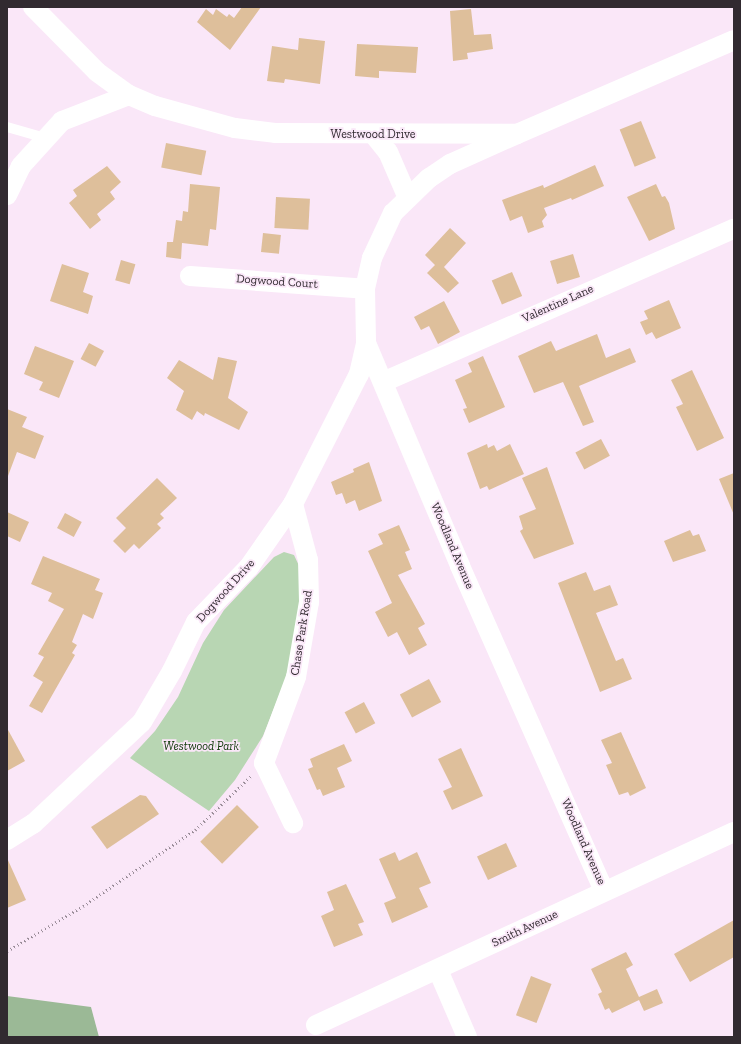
<!DOCTYPE html>
<style>
body{margin:0}
#map{position:relative;width:741px;height:1044px;overflow:hidden;background:#fae7f8;font-family:"Zilla Slab",serif}
div>[style]{position:absolute}
[style*='--x']{left:calc(var(--x)*1px);top:calc(var(--y)*1px);width:calc(var(--w)*1px);rotate:calc(var(--a)*1deg)}
.green>*{inset:0;background:#b8d6b3}
.forest>*{inset:0;background:#9bb996}
.building>*{inset:0;background:#debf9b;transform-origin:0 0}
.path>*{height:2.5px;margin-top:-1.25px;transform-origin:0;background:repeating-linear-gradient(90deg,#9b8e9a 0 1px,transparent 0 4px)}
.lane>*{height:10px;margin:-5px;padding:0 5px;transform-origin:5px;border-radius:5px;background:#fff}
.street>*{height:20px;margin:-10px;padding:0 10px;transform-origin:10px;border-radius:10px;background:#fff}
span{translate:-50% -50%;white-space:nowrap;text-align:center;line-height:1.15;-webkit-text-stroke:3.5px #fae7f8;paint-order:stroke}
.street-label{font-size:12px;color:#312a30}
.park-label{font-size:12px;color:#093503;font-style:italic}
.frame{position:absolute;inset:0;border:8px solid #312a30;pointer-events:none}
</style>
<div id="map">
<div class="green">
<i style="clip-path:polygon(284px 552px,294px 555px,301px 570px,298px 621px,290px 668px,263px 736px,235px 780px,209px 811px,130px 758px,155px 731px,178px 697px,203px 643px,224px 610px,274px 557px)"></i>
</div>
<div class="forest">
<i style="clip-path:polygon(7px 996px,91px 1007px,99px 1037px,7px 1037px)"></i>
</div>
<div class="building">
<i style="clip-path:polygon(242px 7px,261px 7px,230px 50px,197px 22px,206px 9px,213px 15px,216px 9px,227px 17px,229px 14px,234px 18px)"></i>
<i style="clip-path:polygon(471px 9px,474px 35px,491px 34px,493px 49px,467px 53px,468px 59px,453px 61px,450px 11px)"></i>
<i style="clip-path:polygon(299px 38px,325px 41px,320px 84px,285px 79px,284px 83px,267px 81px,272px 46px,298px 50px)"></i>
<i style="clip-path:polygon(357px 44px,418px 47px,416px 73px,379px 71px,379px 78px,355px 76px)"></i>
<i style="left:641px;top:121px;width:40px;height:23px;rotate:68deg"></i>
<i style="left:166px;top:143px;width:41px;height:25px;rotate:11deg"></i>
<i style="clip-path:polygon(595px 165px,604px 186px,572px 200px,571px 198px,544px 208px,547px 215px,542px 221px,544px 227px,528px 233px,522px 216px,510px 221px,502px 200px,543px 185px,544px 188px)"></i>
<i style="clip-path:polygon(107px 166px,121px 182px,110px 192px,115px 199px,97px 214px,101px 220px,90px 229px,69px 203px,77px 196px,73px 190px)"></i>
<i style="clip-path:polygon(190px 184px,220px 187px,216px 230px,210px 229px,208px 246px,182px 243px,181px 259px,166px 257px,167px 242px,173px 242px,176px 220px,182px 221px,183px 211px,188px 212px)"></i>
<i style="clip-path:polygon(656px 184px,662px 197px,665px 196px,669px 203px,675px 229px,649px 241px,627px 197px)"></i>
<i style="left:276px;top:197px;width:34px;height:31px;rotate:3deg"></i>
<i style="clip-path:polygon(450px 228px,466px 243px,444px 267px,459px 283px,448px 293px,427px 273px,435px 265px,425px 255px)"></i>
<i style="left:263px;top:233px;width:18px;height:19px;rotate:6deg"></i>
<i style="left:573px;top:254px;width:24px;height:24px;rotate:73deg"></i>
<i style="left:121px;top:260px;width:15px;height:21px;rotate:16deg"></i>
<i style="clip-path:polygon(62px 264px,89px 273px,83px 292px,93px 296px,88px 314px,50px 301px)"></i>
<i style="left:512px;top:272px;width:26px;height:22px;rotate:67deg"></i>
<i style="clip-path:polygon(669px 300px,681px 328px,656px 339px,652px 332px,646px 335px,640px 322px,648px 319px,644px 311px)"></i>
<i style="clip-path:polygon(444px 301px,460px 332px,438px 344px,429px 326px,421px 330px,414px 317px)"></i>
<i style="clip-path:polygon(597px 334px,606px 358px,630px 348px,636px 362px,579px 386px,594px 422px,583px 426px,563px 382px,534px 393px,518px 356px,551px 341px,556px 351px)"></i>
<i style="left:89px;top:343px;width:17px;height:18px;rotate:28deg"></i>
<i style="clip-path:polygon(35px 346px,74px 361px,59px 398px,39px 390px,43px 382px,24px 374px)"></i>
<i style="clip-path:polygon(483px 356px,505px 407px,469px 423px,463px 409px,467px 408px,455px 380px,472px 372px,468px 363px)"></i>
<i style="clip-path:polygon(218px 357px,237px 361px,228px 398px,248px 412px,239px 430px,205px 413px,204px 416px,197px 411px,192px 420px,176px 410px,184px 391px,167px 378px,179px 360px,213px 380px)"></i>
<i style="clip-path:polygon(692px 370px,724px 438px,697px 451px,676px 407px,683px 404px,671px 380px)"></i>
<i style="clip-path:polygon(7px 409px,27px 417px,22px 427px,44px 436px,35px 459px,17px 452px,8px 476px)"></i>
<i style="left:601px;top:439px;width:19px;height:29px;rotate:62deg"></i>
<i style="clip-path:polygon(487px 444px,488px 448px,494px 445px,497px 451px,510px 444px,524px 474px,489px 490px,487px 486px,480px 489px,467px 453px)"></i>
<i style="clip-path:polygon(369px 462px,382px 501px,359px 511px,355px 500px,346px 504px,342px 493px,336px 495px,331px 482px,354px 472px,353px 469px)"></i>
<i style="clip-path:polygon(547px 467px,574px 544px,534px 559px,520px 531px,523px 529px,519px 516px,536px 509px,522px 478px)"></i>
<i style="clip-path:polygon(734px 473px,734px 515px,719px 479px)"></i>
<i style="clip-path:polygon(157px 478px,177px 498px,160px 514px,164px 518px,157px 524px,161px 528px,139px 549px,134px 544px,125px 553px,113px 541px,126px 528px,116px 518px)"></i>
<i style="clip-path:polygon(7px 512px,29px 522px,20px 542px,7px 536px)"></i>
<i style="left:65px;top:513px;width:19px;height:17px;rotate:28deg"></i>
<i style="clip-path:polygon(399px 525px,410px 550px,405px 552px,412px 569px,398px 575px,425px 624px,418px 628px,427px 645px,409px 655px,397px 632px,388px 637px,375px 612px,392px 603px,368px 551px,383px 544px,378px 534px)"></i>
<i style="clip-path:polygon(690px 530px,693px 536px,699px 534px,706px 551px,673px 562px,664px 541px)"></i>
<i style="clip-path:polygon(43px 556px,100px 579px,95px 590px,103px 593px,93px 619px,83px 614px,72px 642px,77px 645px,72px 653px,75px 655px,42px 713px,29px 706px,43px 682px,33px 676px,44px 657px,38px 654px,64px 609px,48px 601px,52px 593px,31px 584px)"></i>
<i style="clip-path:polygon(586px 572px,594px 591px,610px 585px,618px 605px,596px 613px,616px 661px,623px 658px,632px 679px,600px 692px,558px 583px)"></i>
<i style="left:429px;top:679px;width:26px;height:33px;rotate:62deg"></i>
<i style="left:364px;top:702px;width:24px;height:22px;rotate:62deg"></i>
<i style="clip-path:polygon(7px 728px,25px 761px,7px 771px)"></i>
<i style="clip-path:polygon(621px 732px,646px 788px,630px 796px,628px 792px,619px 795px,606px 765px,612px 763px,601px 740px)"></i>
<i style="clip-path:polygon(344px 744px,352px 761px,337px 768px,345px 787px,323px 796px,320px 789px,317px 790px,308px 769px,313px 767px,310px 759px)"></i>
<i style="clip-path:polygon(461px 748px,483px 796px,452px 810px,443px 791px,452px 787px,438px 759px)"></i>
<i style="clip-path:polygon(140px 795px,146px 796px,159px 814px,107px 849px,91px 827px)"></i>
<i style="left:237px;top:805px;width:31px;height:52px;rotate:45deg"></i>
<i style="left:506px;top:843px;width:26px;height:32px;rotate:65deg"></i>
<i style="clip-path:polygon(395px 852px,399px 861px,417px 852px,431px 883px,419px 888px,428px 907px,392px 923px,384px 903px,396px 898px,379px 859px)"></i>
<i style="clip-path:polygon(7px 858px,26px 900px,7px 908px)"></i>
<i style="clip-path:polygon(346px 884px,364px 922px,358px 924px,363px 935px,334px 947px,321px 916px,334px 910px,327px 892px)"></i>
<i style="clip-path:polygon(734px 920px,734px 957px,690px 982px,674px 954px)"></i>
<i style="clip-path:polygon(626px 952px,633px 965px,626px 969px,639px 997px,657px 989px,663px 1003px,644px 1011px,639px 1000px,612px 1013px,609px 1008px,605px 1010px,598px 994px,602px 992px,591px 969px)"></i>
<i style="left:531px;top:976px;width:22px;height:42px;rotate:21deg"></i>
</div>
<div class="path">
<i style="--x:7;--y:951;--w:88;--a:-30.6"></i>
<i style="--x:83;--y:906;--w:135;--a:-34.2"></i>
<i style="--x:195;--y:830;--w:78;--a:-44"></i>
</div>
<div class="lane">
<i style="--x:7;--y:127;--w:40;--a:16"></i>
</div>
<div class="street">
<i style="--x:33;--y:7;--w:91;--a:45.4"></i>
<i style="--x:97;--y:72;--w:39;--a:36"></i>
<i style="--x:129;--y:95;--w:28;--a:23"></i>
<i style="--x:155;--y:106;--w:83;--a:15.4"></i>
<i style="--x:235;--y:128;--w:40;--a:7.1"></i>
<i style="--x:275;--y:133;--w:242;--a:0.2"></i>
<i style="--x:517;--y:134;--w:236;--a:-23.4"></i>
<i style="--x:517;--y:134;--w:73;--a:155.9"></i>
<i style="--x:450;--y:164;--w:25;--a:146"></i>
<i style="--x:429;--y:178;--w:50;--a:135.8"></i>
<i style="--x:393;--y:213;--w:50;--a:115"></i>
<i style="--x:372;--y:258;--w:32;--a:103"></i>
<i style="--x:365;--y:289;--w:54;--a:88.9"></i>
<i style="--x:366;--y:343;--w:242;--a:67.1"></i>
<i style="--x:460;--y:566;--w:355;--a:66.1"></i>
<i style="--x:374;--y:135;--w:22;--a:51"></i>
<i style="--x:388;--y:152;--w:48;--a:66.6"></i>
<i style="--x:7;--y:195;--w:32;--a:-64"></i>
<i style="--x:21;--y:166;--w:61;--a:-47.7"></i>
<i style="--x:62;--y:121;--w:72;--a:-21.2"></i>
<i style="--x:190;--y:276;--w:175;--a:4.2"></i>
<i style="--x:383;--y:382;--w:383;--a:-23.6"></i>
<i style="--x:293;--y:504;--w:58;--a:75"></i>
<i style="--x:308;--y:560;--w:42;--a:88.6"></i>
<i style="--x:309;--y:602;--w:76;--a:99.8"></i>
<i style="--x:296;--y:677;--w:92;--a:110.4"></i>
<i style="--x:264;--y:763;--w:67;--a:64.2"></i>
<i style="--x:7;--y:840;--w:31;--a:-32"></i>
<i style="--x:33;--y:824;--w:149;--a:-43.1"></i>
<i style="--x:142;--y:722;--w:59;--a:-59.5"></i>
<i style="--x:172;--y:671;--w:55;--a:-63.9"></i>
<i style="--x:196;--y:622;--w:76;--a:-46.1"></i>
<i style="--x:249;--y:567;--w:77;--a:-55.1"></i>
<i style="--x:293;--y:504;--w:146;--a:-63.1"></i>
<i style="--x:359;--y:374;--w:32;--a:-77"></i>
<i style="--x:438;--y:970;--w:73;--a:66.6"></i>
<i style="--x:316;--y:1025;--w:460;--a:-24.8"></i>
</div>
<div class="street-label">
<span style="left:373px;top:135px">Westwood Drive</span>
<span style="left:277px;top:282px;rotate:4deg">Dogwood Court</span>
<span style="left:558px;top:304px;rotate:-24deg">Valentine Lane</span>
<span style="left:452px;top:546px;rotate:67deg">Woodland Avenue</span>
<span style="left:226px;top:591px;rotate:-48deg">Dogwood Drive</span>
<span style="left:302px;top:633px;rotate:-81deg">Chase Park Road</span>
<span style="left:583px;top:842px;rotate:66deg">Woodland Avenue</span>
<span style="left:525px;top:929px;rotate:-25deg">Smith Avenue</span>
</div>
<div class="park-label">
<span style="left:201px;top:747px">Westwood Park</span>
</div>
<div class="frame"></div>
</div>
